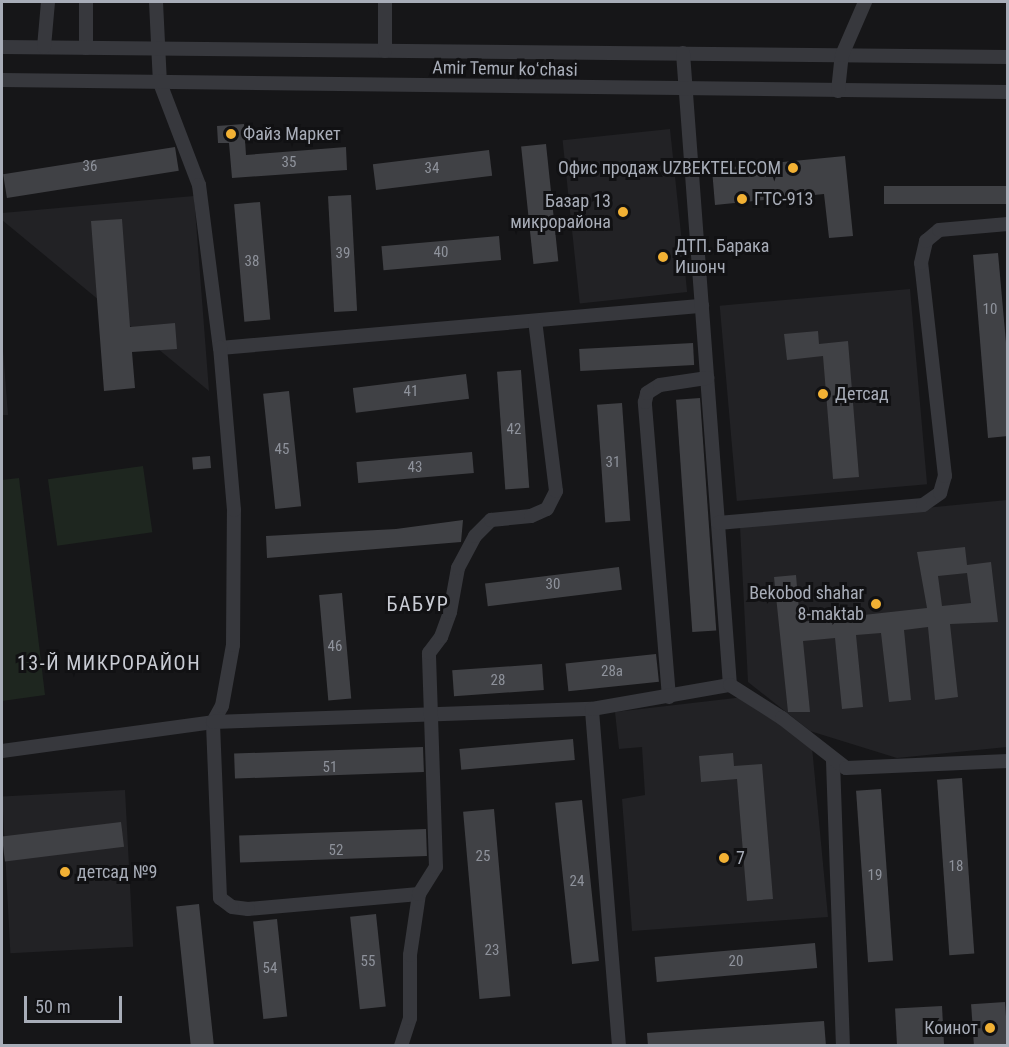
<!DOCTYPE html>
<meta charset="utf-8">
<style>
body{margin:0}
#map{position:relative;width:1009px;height:1047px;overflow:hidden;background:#161618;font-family:"Roboto Condensed",sans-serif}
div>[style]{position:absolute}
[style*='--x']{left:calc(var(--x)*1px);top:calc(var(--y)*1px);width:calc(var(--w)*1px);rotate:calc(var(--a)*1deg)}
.built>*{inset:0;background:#222225;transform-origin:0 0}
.green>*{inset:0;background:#1e261f;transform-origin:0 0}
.building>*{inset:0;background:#404145;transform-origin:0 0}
.minor>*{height:14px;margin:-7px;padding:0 7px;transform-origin:7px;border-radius:7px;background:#37383d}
.dots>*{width:16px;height:16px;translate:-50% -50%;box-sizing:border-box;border:3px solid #111113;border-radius:50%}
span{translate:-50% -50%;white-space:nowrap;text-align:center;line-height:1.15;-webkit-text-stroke:6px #111113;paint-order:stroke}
.number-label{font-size:15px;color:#8e929b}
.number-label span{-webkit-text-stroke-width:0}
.street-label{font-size:18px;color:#a8adb8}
.poi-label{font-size:18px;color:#a8adb8}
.left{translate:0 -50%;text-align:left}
.right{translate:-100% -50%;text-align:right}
.neighbourhood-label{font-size:20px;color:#c9ccd4;letter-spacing:1.5px}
.frame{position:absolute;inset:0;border:3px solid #a8adb8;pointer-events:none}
.scale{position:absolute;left:24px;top:996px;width:98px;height:27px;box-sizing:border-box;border:3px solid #a8adb8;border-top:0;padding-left:8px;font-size:18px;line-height:21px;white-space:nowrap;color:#a8adb8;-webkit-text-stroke:4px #111113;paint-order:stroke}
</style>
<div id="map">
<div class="built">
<i style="left:670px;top:129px;width:164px;height:108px;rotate:84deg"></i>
<i style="clip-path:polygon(194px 196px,209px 391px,2px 220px,2px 213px)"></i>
<i style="left:910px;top:289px;width:196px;height:191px;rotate:85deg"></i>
<i style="clip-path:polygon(2px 337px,8px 415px,2px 415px)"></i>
<i style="clip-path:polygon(1007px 500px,1007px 747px,897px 758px,810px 731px,748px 682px,740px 526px)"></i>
<i style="clip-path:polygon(744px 697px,812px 747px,828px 917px,632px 931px,622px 799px,645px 795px,642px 747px,619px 749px,615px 712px)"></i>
<i style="left:125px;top:790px;width:157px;height:123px;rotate:87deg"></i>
</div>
<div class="green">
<i style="left:143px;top:466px;width:67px;height:96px;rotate:82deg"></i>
<i style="clip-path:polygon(19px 478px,45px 695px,2px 701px,2px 480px)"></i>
</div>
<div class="building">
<i style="clip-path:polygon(244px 124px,246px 155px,346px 147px,347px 170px,232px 178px,229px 143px,218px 143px,217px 126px)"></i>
<i style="left:546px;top:144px;width:118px;height:25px;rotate:84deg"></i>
<i style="left:175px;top:147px;width:24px;height:174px;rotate:81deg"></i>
<i style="left:489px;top:150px;width:26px;height:117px;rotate:83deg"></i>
<i style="clip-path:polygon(845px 156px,853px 236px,829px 238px,824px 194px,715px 205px,712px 169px)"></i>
<i style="left:1008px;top:186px;width:18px;height:124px;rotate:90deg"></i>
<i style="left:351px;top:195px;width:116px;height:23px;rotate:87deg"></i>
<i style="left:260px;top:202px;width:118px;height:26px;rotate:85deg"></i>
<i style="clip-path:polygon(122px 219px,130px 327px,175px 323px,177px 349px,132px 352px,135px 388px,104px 391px,91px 221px)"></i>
<i style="left:499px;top:236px;width:24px;height:118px;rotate:85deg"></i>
<i style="clip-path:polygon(998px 253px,1008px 365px,1008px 436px,988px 438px,973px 255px)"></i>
<i style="clip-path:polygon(818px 331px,819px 344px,848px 341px,859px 477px,833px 479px,823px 356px,787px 360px,784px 334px)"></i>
<i style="left:693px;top:343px;width:22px;height:114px;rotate:87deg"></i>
<i style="left:521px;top:370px;width:118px;height:24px;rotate:86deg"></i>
<i style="left:466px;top:374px;width:25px;height:114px;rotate:83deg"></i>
<i style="left:289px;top:391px;width:116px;height:26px;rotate:84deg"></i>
<i style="left:700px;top:398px;width:233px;height:24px;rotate:86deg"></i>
<i style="left:622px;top:403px;width:118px;height:25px;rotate:86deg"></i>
<i style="left:472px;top:452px;width:21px;height:116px;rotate:85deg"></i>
<i style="left:210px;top:456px;width:12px;height:18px;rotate:85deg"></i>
<i style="clip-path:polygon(463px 520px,461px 542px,267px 558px,266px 536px,396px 529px)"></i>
<i style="clip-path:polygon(evenodd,965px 547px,967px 565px,991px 562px,998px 622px,950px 624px,958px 697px,935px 700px,928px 627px,904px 630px,911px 700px,889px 702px,881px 633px,856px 635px,863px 707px,842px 709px,835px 638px,803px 641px,810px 712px,788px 712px,774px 577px,796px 575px,800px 622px,927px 608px,917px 552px,965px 547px,967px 573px,971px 603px,942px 606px,938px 576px,967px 573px)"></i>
<i style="left:619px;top:567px;width:23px;height:135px;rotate:83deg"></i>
<i style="left:342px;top:593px;width:106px;height:23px;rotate:85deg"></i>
<i style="left:656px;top:654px;width:28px;height:91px;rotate:84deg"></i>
<i style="left:542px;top:664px;width:26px;height:90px;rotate:86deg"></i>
<i style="left:573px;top:739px;width:21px;height:114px;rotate:85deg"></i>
<i style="left:423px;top:747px;width:25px;height:189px;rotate:88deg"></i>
<i style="clip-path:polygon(733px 753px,734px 766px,762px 764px,773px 899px,747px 901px,737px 779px,701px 782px,699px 756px)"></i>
<i style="left:962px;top:778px;width:176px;height:25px;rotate:86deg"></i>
<i style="left:881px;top:789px;width:172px;height:25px;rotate:86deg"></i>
<i style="left:582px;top:800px;width:162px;height:27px;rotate:84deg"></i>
<i style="left:494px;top:809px;width:188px;height:31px;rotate:85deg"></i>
<i style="left:121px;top:822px;width:25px;height:120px;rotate:83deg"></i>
<i style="left:426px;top:829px;width:27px;height:187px;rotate:88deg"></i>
<i style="left:199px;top:904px;width:143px;height:23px;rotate:84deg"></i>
<i style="left:376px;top:914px;width:93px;height:26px;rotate:84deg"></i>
<i style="left:277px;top:919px;width:98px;height:24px;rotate:84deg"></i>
<i style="left:815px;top:943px;width:25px;height:161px;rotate:85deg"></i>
<i style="left:1005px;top:1002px;width:44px;height:34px;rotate:86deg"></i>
<i style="left:942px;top:1006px;width:40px;height:47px;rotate:87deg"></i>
<i style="clip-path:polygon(824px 1021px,826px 1046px,648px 1046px,647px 1033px)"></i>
</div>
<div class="minor">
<i style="--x:86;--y:2;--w:46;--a:90"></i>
<i style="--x:156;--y:2;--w:81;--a:87.2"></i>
<i style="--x:160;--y:83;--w:109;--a:69.1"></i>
<i style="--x:199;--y:185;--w:164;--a:82.7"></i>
<i style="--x:220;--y:348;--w:484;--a:-5"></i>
<i style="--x:2;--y:47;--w:1006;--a:0.57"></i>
<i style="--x:44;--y:47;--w:45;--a:-84.9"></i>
<i style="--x:385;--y:51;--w:49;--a:-90"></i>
<i style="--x:683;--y:53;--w:634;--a:85.75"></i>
<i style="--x:2;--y:80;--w:1006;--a:0.68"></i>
<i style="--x:838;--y:91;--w:36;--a:-84"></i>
<i style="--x:842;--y:55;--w:58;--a:-66.5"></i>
<i style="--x:718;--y:523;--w:206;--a:-5"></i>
<i style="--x:923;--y:505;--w:21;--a:-35"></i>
<i style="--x:940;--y:493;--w:18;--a:-74"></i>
<i style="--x:945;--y:476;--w:214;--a:-96.4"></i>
<i style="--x:921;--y:263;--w:23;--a:-77"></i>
<i style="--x:926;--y:241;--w:17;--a:-40"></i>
<i style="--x:939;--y:230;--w:69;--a:-5"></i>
<i style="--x:669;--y:697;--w:296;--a:-94.7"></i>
<i style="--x:645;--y:402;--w:9;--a:-77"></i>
<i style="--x:647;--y:393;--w:15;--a:-32"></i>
<i style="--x:660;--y:385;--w:48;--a:-8.5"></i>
<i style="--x:2;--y:751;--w:213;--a:-7.8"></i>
<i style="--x:213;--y:722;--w:18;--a:-61"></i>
<i style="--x:222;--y:706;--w:62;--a:-79.8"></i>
<i style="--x:233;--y:645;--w:135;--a:-89.6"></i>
<i style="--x:234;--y:510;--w:163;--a:-94.9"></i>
<i style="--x:833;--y:761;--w:285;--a:88"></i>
<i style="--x:419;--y:894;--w:172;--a:175"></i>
<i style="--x:248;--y:909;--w:16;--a:-173"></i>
<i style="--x:232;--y:907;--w:15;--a:-143"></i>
<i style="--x:220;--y:898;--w:176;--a:-92.3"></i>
<i style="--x:213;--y:722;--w:379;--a:-2"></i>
<i style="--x:401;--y:1046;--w:29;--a:-72"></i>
<i style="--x:410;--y:1018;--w:63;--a:-90"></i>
<i style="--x:410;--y:955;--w:62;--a:-81.6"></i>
<i style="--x:419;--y:894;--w:32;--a:-58"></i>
<i style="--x:436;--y:867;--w:214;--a:-91.9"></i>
<i style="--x:429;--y:653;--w:20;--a:-53"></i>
<i style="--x:441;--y:637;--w:27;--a:-70"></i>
<i style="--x:450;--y:612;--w:45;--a:-79.7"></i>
<i style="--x:458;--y:568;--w:36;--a:-62"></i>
<i style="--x:475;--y:536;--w:23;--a:-45"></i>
<i style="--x:491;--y:520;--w:40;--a:-5.7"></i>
<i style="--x:531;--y:516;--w:17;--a:-24"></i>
<i style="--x:547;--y:509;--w:20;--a:-63"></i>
<i style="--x:556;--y:491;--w:171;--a:-97"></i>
<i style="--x:619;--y:1046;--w:338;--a:-94.6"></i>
<i style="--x:592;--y:709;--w:140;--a:-9.9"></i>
<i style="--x:730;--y:685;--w:62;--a:32.4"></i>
<i style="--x:782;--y:718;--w:81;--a:38"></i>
<i style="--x:846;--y:768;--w:162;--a:-2.5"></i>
</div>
<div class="dots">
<i style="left:231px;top:134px;background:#f2b134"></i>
<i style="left:793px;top:168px;background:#f2b134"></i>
<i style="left:742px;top:199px;background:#f2b134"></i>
<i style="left:623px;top:212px;background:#f2b134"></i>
<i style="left:663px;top:257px;background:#f2b134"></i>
<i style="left:823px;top:394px;background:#f2b134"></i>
<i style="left:876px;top:604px;background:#f2b134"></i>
<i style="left:724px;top:858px;background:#f2b134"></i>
<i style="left:65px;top:872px;background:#f2b134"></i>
<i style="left:990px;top:1028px;background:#f2b134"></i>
</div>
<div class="number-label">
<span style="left:289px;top:163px">35</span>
<span style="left:90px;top:167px">36</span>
<span style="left:432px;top:169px">34</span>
<span style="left:441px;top:253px">40</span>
<span style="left:343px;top:254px">39</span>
<span style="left:252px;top:262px">38</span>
<span style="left:990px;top:310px">10</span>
<span style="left:411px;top:392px">41</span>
<span style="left:514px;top:430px">42</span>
<span style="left:282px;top:450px">45</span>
<span style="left:613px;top:463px">31</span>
<span style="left:415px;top:468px">43</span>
<span style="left:553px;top:585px">30</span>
<span style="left:335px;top:647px">46</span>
<span style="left:612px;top:672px">28а</span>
<span style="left:498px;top:681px">28</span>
<span style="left:330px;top:768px">51</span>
<span style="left:336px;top:851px">52</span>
<span style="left:483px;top:857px">25</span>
<span style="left:956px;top:867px">18</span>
<span style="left:875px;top:876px">19</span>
<span style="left:577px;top:882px">24</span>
<span style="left:492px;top:951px">23</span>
<span style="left:368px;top:962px">55</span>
<span style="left:736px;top:962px">20</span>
<span style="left:270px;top:969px">54</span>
</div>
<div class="street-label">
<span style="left:505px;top:69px;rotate:1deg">Amir Temur koʻchasi</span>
</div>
<div class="poi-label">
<span class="left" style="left:243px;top:134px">Файз Маркет</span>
<span class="right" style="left:781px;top:168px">Офис продаж UZBEKTELECOM</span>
<span class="left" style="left:754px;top:199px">ГТС-913</span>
<span class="right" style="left:611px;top:212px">Базар 13<br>микрорайона</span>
<span class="left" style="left:675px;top:257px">ДТП. Барака<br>Ишонч</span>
<span class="left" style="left:835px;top:394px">Детсад</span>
<span class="right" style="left:864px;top:604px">Bekobod shahar<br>8-maktab</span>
<span class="left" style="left:736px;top:858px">7</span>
<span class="left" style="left:77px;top:872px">детсад №9</span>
<span class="right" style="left:978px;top:1028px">Коинот</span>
</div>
<div class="neighbourhood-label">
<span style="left:418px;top:604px">БАБУР</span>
<span style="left:109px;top:663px">13-Й МИКРОРАЙОН</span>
</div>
<div class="frame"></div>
<div class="scale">50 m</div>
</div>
